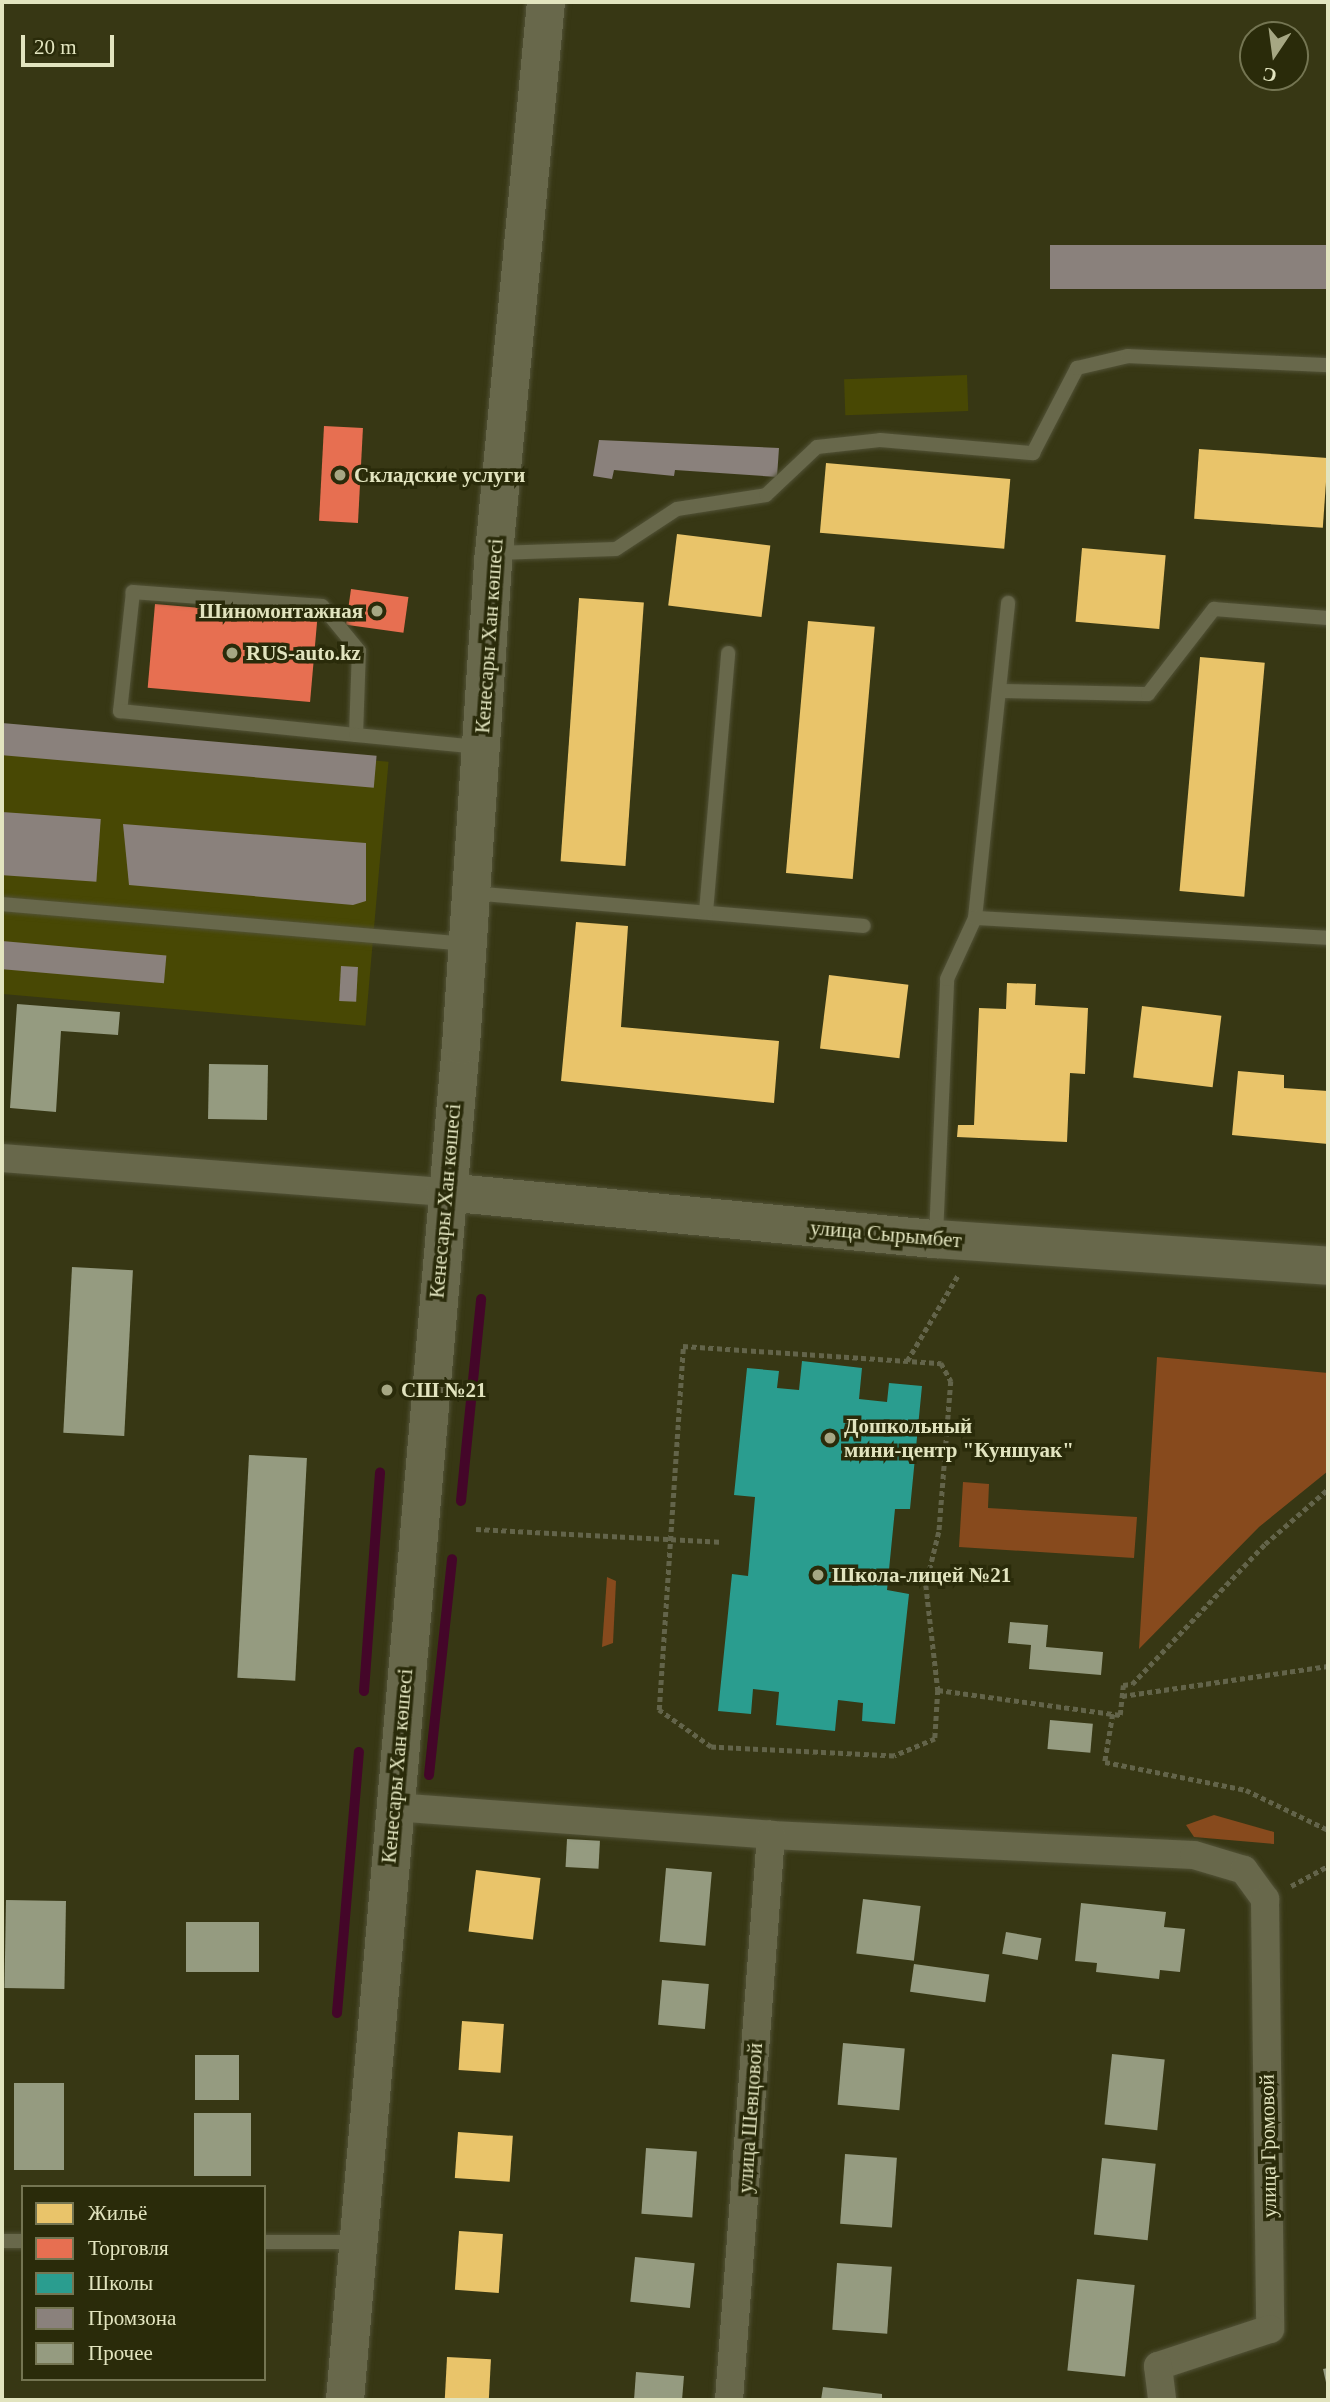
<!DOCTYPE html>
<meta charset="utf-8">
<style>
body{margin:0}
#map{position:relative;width:1330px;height:2402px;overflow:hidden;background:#373714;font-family:"Times New Roman",serif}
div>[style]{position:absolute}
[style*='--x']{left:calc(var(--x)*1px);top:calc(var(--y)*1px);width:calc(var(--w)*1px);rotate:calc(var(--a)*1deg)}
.built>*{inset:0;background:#484804;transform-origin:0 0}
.green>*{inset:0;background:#874a1d}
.homes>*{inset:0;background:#e9c46a;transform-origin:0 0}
.shops>*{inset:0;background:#e76f51;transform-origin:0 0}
.schools>*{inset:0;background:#2a9d8f}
.industry>*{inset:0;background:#8a817c;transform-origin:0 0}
.stream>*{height:10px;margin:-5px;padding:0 5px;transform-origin:5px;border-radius:5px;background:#440629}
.building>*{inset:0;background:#959b80;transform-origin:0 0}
.path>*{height:4.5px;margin-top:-2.25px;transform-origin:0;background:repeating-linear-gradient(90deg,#63644a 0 5px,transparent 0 8.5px)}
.roads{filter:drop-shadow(0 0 2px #525237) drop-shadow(0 0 2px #525237)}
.lane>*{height:14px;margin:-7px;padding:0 7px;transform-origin:7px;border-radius:7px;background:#68684b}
.street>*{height:28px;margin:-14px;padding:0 14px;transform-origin:14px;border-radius:14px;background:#68684b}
.secondary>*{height:38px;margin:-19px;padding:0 19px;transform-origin:19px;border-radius:19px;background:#68684b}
.dots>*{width:19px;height:19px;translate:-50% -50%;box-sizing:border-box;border:4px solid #2a2b0a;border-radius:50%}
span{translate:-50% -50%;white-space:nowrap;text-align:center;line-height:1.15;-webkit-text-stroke:7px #2a2b0a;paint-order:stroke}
.poi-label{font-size:21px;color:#e2e4bf;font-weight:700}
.left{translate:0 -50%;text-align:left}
.right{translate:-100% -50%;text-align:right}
.street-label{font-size:21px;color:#e2e4bf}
.frame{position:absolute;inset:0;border:4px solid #e2e4bf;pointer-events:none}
.legend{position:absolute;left:21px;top:2185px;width:245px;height:196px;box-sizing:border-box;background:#2a2b0a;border:2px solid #747552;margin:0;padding:9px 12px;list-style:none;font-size:21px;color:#e2e4bf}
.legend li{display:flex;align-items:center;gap:14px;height:35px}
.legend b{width:35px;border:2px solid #747552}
.north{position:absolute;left:1239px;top:21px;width:70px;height:70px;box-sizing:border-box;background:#2a2b0a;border:2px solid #747552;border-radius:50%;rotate:193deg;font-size:19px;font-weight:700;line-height:28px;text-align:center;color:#e2e4bf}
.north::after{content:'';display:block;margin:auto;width:24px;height:32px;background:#a6a783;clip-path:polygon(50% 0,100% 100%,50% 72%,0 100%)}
.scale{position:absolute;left:21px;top:35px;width:93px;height:32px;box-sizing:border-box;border:4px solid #e2e4bf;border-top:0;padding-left:9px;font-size:21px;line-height:24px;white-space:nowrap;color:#e2e4bf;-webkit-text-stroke:5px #2a2b0a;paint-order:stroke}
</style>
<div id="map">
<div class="built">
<i style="left:967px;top:375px;width:36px;height:123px;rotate:88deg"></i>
<i style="left:2px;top:728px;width:388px;height:265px;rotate:5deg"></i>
</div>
<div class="green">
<i style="clip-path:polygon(1157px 1357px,1328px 1373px,1328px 1471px,1259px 1527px,1139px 1649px)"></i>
<i style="clip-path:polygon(963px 1482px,989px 1484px,988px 1508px,1137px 1517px,1134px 1558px,959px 1547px)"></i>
<i style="clip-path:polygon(607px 1577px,616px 1581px,613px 1643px,602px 1647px)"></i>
<i style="clip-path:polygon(1214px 1815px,1274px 1832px,1274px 1844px,1194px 1837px,1186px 1825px)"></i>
</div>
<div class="homes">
<i style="left:1199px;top:449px;width:129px;height:70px;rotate:4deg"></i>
<i style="left:826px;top:463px;width:185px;height:70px;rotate:5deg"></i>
<i style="left:677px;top:534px;width:94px;height:72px;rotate:7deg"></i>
<i style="left:1082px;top:548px;width:84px;height:74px;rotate:5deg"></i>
<i style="left:579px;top:598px;width:65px;height:264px;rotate:4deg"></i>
<i style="left:808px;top:621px;width:67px;height:253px;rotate:5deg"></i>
<i style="left:1200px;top:657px;width:65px;height:235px;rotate:5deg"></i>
<i style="clip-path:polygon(576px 922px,628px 926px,621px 1027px,779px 1041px,774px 1103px,561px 1081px)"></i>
<i style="left:829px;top:975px;width:80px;height:74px;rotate:7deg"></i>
<i style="clip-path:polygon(1007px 983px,1036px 984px,1035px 1005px,1088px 1008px,1085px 1074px,1070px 1073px,1067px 1142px,957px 1137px,958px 1125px,974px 1125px,979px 1008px,1006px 1009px)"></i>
<i style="left:1142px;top:1006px;width:80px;height:72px;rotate:7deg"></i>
<i style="clip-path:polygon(1238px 1071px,1284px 1075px,1284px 1088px,1328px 1091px,1328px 1144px,1232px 1135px)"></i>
<i style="left:476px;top:1870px;width:65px;height:62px;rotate:7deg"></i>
<i style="left:462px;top:2021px;width:42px;height:49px;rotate:4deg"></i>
<i style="left:458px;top:2132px;width:55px;height:46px;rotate:4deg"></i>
<i style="left:459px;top:2231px;width:44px;height:59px;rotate:4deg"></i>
<i style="left:447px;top:2357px;width:44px;height:43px;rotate:3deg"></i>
</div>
<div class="shops">
<i style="left:324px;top:426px;width:39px;height:95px;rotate:3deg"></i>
<i style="left:351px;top:589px;width:58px;height:36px;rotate:8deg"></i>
<i style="left:155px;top:604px;width:163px;height:84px;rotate:5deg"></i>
</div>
<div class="schools">
<i style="clip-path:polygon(802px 1361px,862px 1368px,859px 1399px,887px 1402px,889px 1383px,922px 1386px,910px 1509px,895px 1509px,887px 1590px,909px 1594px,895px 1724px,862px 1721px,863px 1703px,838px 1700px,835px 1731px,776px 1725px,779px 1692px,753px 1689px,751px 1714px,718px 1711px,732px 1574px,748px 1576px,755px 1497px,734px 1495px,747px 1368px,779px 1371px,777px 1388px,799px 1390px)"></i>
</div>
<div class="industry">
<i style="left:1328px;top:245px;width:44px;height:278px;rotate:90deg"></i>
<i style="clip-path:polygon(599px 440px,779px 448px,777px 477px,675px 470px,674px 476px,614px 470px,612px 479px,593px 476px)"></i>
<i style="left:2px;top:723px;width:376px;height:32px;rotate:5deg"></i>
<i style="left:2px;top:812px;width:99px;height:63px;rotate:4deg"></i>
<i style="clip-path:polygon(123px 824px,366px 843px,366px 901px,353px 905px,129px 885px)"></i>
<i style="left:2px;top:941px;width:165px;height:28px;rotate:5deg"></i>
<i style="left:341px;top:966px;width:17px;height:35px;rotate:3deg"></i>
</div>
<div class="stream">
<i style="--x:461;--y:1501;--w:203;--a:-84.3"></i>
<i style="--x:364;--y:1691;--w:219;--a:-85.8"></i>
<i style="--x:429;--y:1775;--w:217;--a:-83.9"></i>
<i style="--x:337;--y:2013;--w:262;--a:-85.2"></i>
</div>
<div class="building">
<i style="clip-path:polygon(17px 1004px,120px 1012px,118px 1035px,61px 1031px,56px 1112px,10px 1108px)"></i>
<i style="left:209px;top:1064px;width:59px;height:55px;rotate:1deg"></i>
<i style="left:72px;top:1267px;width:61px;height:166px;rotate:3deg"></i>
<i style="left:249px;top:1455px;width:58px;height:223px;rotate:3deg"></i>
<i style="clip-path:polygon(1010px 1622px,1048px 1625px,1046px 1647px,1103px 1652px,1101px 1675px,1029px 1669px,1031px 1645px,1008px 1643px)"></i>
<i style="left:1050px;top:1720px;width:43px;height:29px;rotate:5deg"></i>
<i style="left:567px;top:1839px;width:33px;height:28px;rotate:3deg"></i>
<i style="left:666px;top:1868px;width:46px;height:74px;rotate:5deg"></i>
<i style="left:863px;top:1899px;width:58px;height:55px;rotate:7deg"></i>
<i style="left:6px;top:1900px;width:60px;height:88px;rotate:1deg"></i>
<i style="clip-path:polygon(1081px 1903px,1166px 1912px,1164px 1927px,1185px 1929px,1180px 1972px,1160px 1970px,1159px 1979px,1096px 1972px,1097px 1963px,1075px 1961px)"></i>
<i style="left:186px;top:1922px;width:73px;height:50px"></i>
<i style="left:1006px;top:1932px;width:36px;height:22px;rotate:10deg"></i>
<i style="left:914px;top:1964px;width:76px;height:28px;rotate:8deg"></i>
<i style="left:662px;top:1980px;width:47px;height:45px;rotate:5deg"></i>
<i style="left:843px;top:2043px;width:62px;height:62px;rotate:5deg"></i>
<i style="left:1112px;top:2054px;width:53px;height:71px;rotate:6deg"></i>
<i style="left:195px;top:2055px;width:44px;height:45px"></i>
<i style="left:14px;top:2083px;width:50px;height:87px"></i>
<i style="left:251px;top:2113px;width:63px;height:57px;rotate:90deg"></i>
<i style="left:646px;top:2148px;width:51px;height:66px;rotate:4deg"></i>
<i style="left:845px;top:2154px;width:52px;height:70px;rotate:4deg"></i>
<i style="left:1102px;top:2158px;width:54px;height:77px;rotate:6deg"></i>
<i style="left:635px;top:2257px;width:60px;height:45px;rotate:6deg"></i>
<i style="left:837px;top:2263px;width:55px;height:67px;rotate:4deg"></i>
<i style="left:1077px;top:2279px;width:58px;height:92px;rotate:6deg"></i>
<i style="clip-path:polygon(1328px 2368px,1328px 2387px,1327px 2387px,1323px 2369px)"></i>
<i style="clip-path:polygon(636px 2372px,684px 2376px,682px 2400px,634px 2400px)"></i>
<i style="clip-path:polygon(823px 2387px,882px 2394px,882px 2400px,821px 2400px)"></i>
</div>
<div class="path">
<i style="--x:683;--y:1346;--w:259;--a:3.8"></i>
<i style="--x:941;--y:1363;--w:21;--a:61"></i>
<i style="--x:951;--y:1381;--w:151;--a:94.5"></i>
<i style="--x:939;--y:1532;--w:55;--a:103.8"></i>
<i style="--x:926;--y:1585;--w:106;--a:83.5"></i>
<i style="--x:938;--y:1690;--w:49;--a:93.5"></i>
<i style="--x:935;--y:1739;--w:44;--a:157.5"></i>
<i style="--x:894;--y:1756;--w:183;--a:-177.2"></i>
<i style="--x:711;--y:1747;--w:64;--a:-144.6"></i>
<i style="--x:659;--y:1710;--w:365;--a:-86.2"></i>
<i style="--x:907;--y:1361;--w:100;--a:-59.3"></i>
<i style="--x:476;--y:1529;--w:244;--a:3"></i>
<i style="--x:938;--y:1690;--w:184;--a:7.8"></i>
<i style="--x:1120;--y:1715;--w:30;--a:-84"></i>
<i style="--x:1123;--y:1685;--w:9;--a:-6"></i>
<i style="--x:1132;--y:1684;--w:193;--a:-46.5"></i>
<i style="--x:1265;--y:1544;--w:84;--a:-41.1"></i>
<i style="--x:1122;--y:1696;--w:208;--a:-8.3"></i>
<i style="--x:1113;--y:1714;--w:49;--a:99.5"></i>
<i style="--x:1105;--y:1762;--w:144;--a:11.2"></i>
<i style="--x:1246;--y:1790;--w:91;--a:26"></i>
<i style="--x:1291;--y:1886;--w:42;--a:-28.4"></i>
</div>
<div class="roads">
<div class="lane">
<i style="--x:496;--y:553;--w:120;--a:-1.9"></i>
<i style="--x:616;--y:549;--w:73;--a:-33.3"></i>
<i style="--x:677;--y:509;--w:90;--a:-8.9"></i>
<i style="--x:766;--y:495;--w:70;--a:-43.3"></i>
<i style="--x:817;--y:447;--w:63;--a:-6.3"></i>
<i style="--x:880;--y:440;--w:154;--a:4.9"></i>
<i style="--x:1033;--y:453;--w:96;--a:-62.6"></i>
<i style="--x:1077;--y:368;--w:52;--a:-13.2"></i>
<i style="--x:1128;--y:356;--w:200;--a:2.6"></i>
<i style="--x:999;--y:691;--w:149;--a:1.2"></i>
<i style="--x:1148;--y:694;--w:108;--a:-52.2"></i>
<i style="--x:1214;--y:609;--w:114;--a:4.5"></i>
<i style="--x:356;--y:735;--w:84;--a:-88"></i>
<i style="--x:359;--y:651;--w:58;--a:-129.4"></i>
<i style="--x:322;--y:606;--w:190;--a:-175.8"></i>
<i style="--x:133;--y:592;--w:120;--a:96.2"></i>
<i style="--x:120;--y:711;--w:237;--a:5.8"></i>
<i style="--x:356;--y:735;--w:124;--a:5.6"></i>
<i style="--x:472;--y:893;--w:393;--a:4.8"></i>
<i style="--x:2;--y:904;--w:466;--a:4.9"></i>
<i style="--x:706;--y:912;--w:260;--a:-85.1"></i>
<i style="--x:975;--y:918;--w:317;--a:-84"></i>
<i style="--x:936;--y:1236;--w:257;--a:-87.5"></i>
<i style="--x:947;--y:979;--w:67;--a:-65.3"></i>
<i style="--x:975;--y:918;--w:354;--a:3.2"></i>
<i style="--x:2;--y:2241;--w:21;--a:0"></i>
<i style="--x:264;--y:2242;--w:93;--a:0"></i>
</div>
<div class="street">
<i style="--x:2;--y:1158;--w:444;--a:4.4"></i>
<i style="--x:394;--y:1807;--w:378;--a:4.2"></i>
<i style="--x:771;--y:1835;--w:423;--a:2.7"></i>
<i style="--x:1194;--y:1855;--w:52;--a:16.7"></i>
<i style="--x:1244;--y:1870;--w:36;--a:54"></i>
<i style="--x:1265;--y:1899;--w:430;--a:89.3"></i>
<i style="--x:1270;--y:2329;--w:118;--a:161.7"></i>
<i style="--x:1158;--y:2366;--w:34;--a:83"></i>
<i style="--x:729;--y:2400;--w:567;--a:-85.75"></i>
</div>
<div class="secondary">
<i style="--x:445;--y:1192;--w:493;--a:5.5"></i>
<i style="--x:936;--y:1239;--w:393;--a:3.9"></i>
<i style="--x:345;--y:2400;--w:1360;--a:-85.11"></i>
<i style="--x:461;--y:1045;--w:493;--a:-86.2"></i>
<i style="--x:494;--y:553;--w:553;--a:-84.61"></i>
</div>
</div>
<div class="dots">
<i style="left:340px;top:475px;background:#a6a783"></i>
<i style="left:377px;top:611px;background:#a6a783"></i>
<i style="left:232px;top:653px;background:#a6a783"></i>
<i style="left:387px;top:1390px;background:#a6a783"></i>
<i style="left:830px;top:1438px;background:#a6a783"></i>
<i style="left:818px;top:1575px;background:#a6a783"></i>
</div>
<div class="poi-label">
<span class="left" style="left:354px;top:475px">Складские услуги</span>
<span class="right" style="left:363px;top:611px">Шиномонтажная</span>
<span class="left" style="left:246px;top:653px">RUS-auto.kz</span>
<span class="left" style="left:401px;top:1390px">СШ №21</span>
<span class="left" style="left:844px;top:1438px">Дошкольный<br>мини-центр "Куншуак"</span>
<span class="left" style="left:832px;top:1575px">Школа-лицей №21</span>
</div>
<div class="street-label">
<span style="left:489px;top:636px;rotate:-86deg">Кенесары Хан көшесі</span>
<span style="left:445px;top:1201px;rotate:-85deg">Кенесары Хан көшесі</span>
<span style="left:886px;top:1234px;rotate:5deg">улица Сырымбет</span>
<span style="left:397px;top:1766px;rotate:-85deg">Кенесары Хан көшесі</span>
<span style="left:750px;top:2118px;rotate:-86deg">улица Шевцовой</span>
<span style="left:1268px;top:2146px;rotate:-91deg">улица Громовой</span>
</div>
<div class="frame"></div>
<ul class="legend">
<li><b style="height:19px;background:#e9c46a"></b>Жильё</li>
<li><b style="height:19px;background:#e76f51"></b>Торговля</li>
<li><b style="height:19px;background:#2a9d8f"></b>Школы</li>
<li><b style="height:19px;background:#8a817c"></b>Промзона</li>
<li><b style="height:19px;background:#959b80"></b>Прочее</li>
</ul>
<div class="north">С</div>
<div class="scale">20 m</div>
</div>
